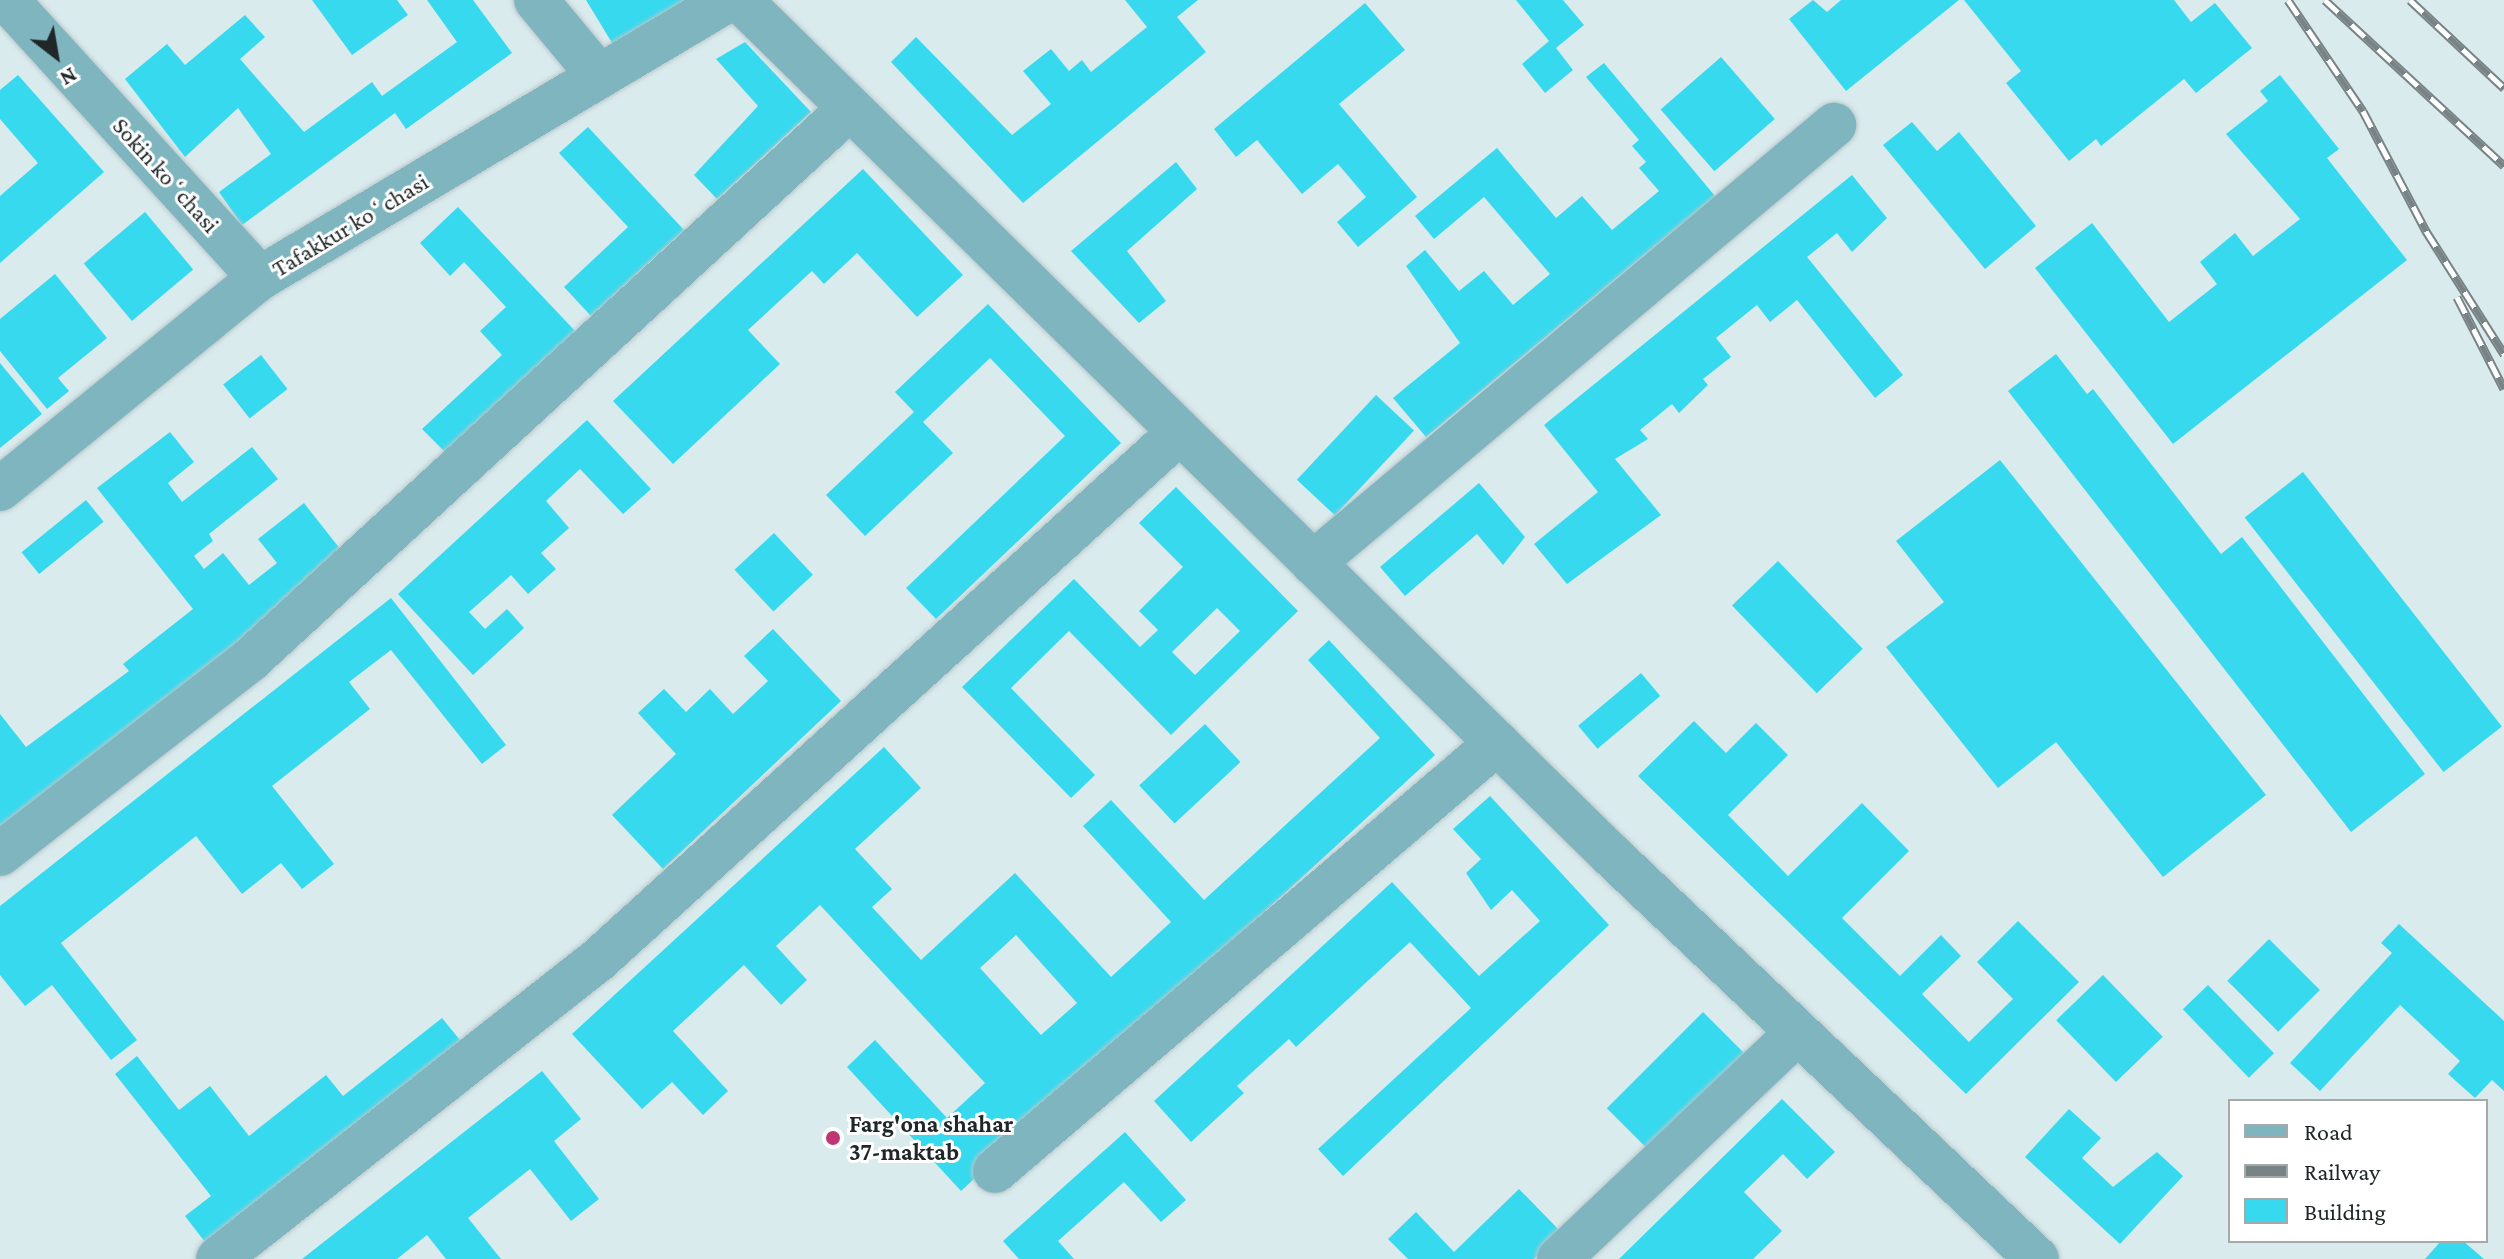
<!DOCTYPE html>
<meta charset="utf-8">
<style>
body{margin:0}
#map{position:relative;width:2504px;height:1259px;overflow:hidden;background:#daebee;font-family:"Crimson Pro",serif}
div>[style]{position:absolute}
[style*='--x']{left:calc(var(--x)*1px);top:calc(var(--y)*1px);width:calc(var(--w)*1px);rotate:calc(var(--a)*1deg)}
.building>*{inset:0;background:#37d9ef;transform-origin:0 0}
.roads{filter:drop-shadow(0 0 2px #b9c8ca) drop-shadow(0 0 2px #b9c8ca)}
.minor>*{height:44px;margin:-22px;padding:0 22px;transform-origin:22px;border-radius:22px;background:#7fb5bf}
.rail>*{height:9px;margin-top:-4.5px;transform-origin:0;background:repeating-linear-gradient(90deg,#fff 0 18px,#788385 0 36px);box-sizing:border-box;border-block:2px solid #788385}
.dots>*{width:22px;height:22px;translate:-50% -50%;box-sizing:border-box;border:4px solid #fff;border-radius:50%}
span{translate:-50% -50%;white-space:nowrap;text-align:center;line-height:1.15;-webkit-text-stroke:6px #fff;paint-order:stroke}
.street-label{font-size:24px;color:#202728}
.poi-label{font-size:24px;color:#202728;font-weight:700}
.left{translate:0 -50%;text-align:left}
.legend{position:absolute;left:2228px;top:1099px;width:260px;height:144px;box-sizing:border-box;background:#fff;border:2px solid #a6a9a9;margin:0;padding:10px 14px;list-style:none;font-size:24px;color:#202728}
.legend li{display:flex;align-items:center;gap:16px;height:40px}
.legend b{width:40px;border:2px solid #a6a9a9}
.north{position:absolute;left:16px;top:16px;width:80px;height:80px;-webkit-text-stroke:6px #fff;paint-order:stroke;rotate:149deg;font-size:22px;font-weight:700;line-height:32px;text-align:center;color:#202728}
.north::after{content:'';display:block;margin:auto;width:28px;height:36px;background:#202728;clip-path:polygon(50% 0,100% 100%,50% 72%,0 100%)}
</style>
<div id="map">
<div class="building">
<i style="clip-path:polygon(312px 0,397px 0,408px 15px,352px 55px)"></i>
<i style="clip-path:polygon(427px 0,473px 0,512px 53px,406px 129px,395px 113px,242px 225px,219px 192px,271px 154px,238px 108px,185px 157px,125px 79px,167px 44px,185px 65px,245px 15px,265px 37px,240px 59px,304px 132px,372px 82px,382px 96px,457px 42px)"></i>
<i style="clip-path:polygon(586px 0,700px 0,617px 51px)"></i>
<i style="clip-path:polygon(1125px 0,1198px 0,1177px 17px,1206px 52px,1023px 203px,891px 62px,916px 37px,1012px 135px,1051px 104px,1023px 71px,1051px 49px,1069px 71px,1082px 60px,1091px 72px,1147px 27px)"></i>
<i style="clip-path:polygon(1516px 0,1563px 0,1584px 25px,1556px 48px,1573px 70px,1545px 93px,1522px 64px,1549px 41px)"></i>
<i style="clip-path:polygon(1813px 0,1827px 12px,1841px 0,1959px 0,1846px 91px,1789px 19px)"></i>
<i style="clip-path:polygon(1964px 0,2174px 0,2191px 22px,2215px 3px,2252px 48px,2196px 93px,2184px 79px,2101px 146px,2096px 139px,2069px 161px,2006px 83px,2021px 71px)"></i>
<i style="clip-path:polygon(1365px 3px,1405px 50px,1339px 104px,1417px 197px,1358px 247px,1337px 222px,1366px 197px,1338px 164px,1302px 194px,1257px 140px,1236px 157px,1214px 129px)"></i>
<i style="clip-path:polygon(745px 42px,811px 112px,717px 199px,694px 175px,758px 106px,716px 59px)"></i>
<i style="left:1721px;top:57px;width:82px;height:80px;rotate:49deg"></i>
<i style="clip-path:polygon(1604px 63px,1715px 196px,1426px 437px,1393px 398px,1460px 343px,1406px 266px,1425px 250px,1459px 291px,1484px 271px,1513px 305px,1550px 274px,1484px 197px,1434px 239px,1415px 216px,1497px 148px,1556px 218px,1582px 196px,1612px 230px,1659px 191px,1639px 168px,1646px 162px,1632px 146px,1639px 140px,1586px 77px)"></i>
<i style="clip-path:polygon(18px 75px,104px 172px,0 263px,0 196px,38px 163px,0 119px,0 90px)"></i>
<i style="clip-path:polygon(2280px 75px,2339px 149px,2327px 158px,2407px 260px,2173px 444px,2035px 268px,2092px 223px,2169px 322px,2217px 284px,2200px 262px,2235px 233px,2253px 256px,2300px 219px,2226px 134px,2268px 101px,2260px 91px)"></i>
<i style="clip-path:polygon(1912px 122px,1937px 151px,1959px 132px,2036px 226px,1985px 269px,1883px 145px)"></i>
<i style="clip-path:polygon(588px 127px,684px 230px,591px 316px,564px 287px,628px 227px,559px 153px)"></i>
<i style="clip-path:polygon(1176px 162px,1197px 189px,1127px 251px,1166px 301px,1139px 323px,1071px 251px)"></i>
<i style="clip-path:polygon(863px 169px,963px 275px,917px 317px,857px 253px,824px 284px,812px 271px,748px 330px,780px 364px,673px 464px,613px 401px)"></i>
<i style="clip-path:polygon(1852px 175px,1887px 218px,1852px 252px,1837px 233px,1807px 257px,1903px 375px,1875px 398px,1797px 300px,1770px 322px,1757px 305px,1716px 338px,1731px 357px,1703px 379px,1708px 385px,1679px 413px,1672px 404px,1640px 430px,1648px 439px,1615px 459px,1661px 515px,1567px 584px,1534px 544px,1598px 492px,1544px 425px)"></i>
<i style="clip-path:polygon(458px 207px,577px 333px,447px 454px,422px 429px,502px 355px,480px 331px,506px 307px,464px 262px,450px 276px,420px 243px)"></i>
<i style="left:145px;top:212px;width:75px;height:80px;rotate:50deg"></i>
<i style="clip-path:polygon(55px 274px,107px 338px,58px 378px,69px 391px,47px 409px,0 351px,0 319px)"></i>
<i style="clip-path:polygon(988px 304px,1121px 443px,936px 619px,906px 588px,1065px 436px,990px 358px,923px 422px,953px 453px,865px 536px,826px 495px,914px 412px,895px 392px)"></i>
<i style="clip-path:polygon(2056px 354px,2087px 394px,2093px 389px,2221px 554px,2242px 537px,2425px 774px,2351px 832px,2008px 391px)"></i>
<i style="left:261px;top:355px;width:43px;height:48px;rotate:52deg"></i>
<i style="clip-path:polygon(0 363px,42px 414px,0 448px)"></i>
<i style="left:1376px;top:395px;width:52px;height:116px;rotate:43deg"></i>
<i style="clip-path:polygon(587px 420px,651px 489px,623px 514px,580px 469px,546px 501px,569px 528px,541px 553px,556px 569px,528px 594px,511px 575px,469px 612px,485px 629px,507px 609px,524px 628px,473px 675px,398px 594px)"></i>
<i style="clip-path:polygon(170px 432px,194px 462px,168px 483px,182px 502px,252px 447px,278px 479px,209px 534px,213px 541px,194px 556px,204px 569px,223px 553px,249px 585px,277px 563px,258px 539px,304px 503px,348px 559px,0 834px,0 714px,26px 747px,129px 671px,123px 664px,193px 609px,97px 488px)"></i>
<i style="clip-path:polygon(2000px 460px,2266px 795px,2163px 877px,2056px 742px,1998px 788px,1886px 647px,1944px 602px,1896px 541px)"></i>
<i style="left:2303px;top:472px;width:323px;height:74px;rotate:52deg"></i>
<i style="clip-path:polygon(1479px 483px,1525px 537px,1503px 565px,1477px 534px,1405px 596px,1380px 567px)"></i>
<i style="clip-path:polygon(evenodd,1176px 487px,1298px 611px,1171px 735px,1069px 631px,1011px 688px,1095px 775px,1071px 798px,962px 687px,1074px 579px,1140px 647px,1158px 630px,1139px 611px,1183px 567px,1139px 523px,1176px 487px,1217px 608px,1240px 631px,1195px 675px,1172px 652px,1217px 608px)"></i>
<i style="left:86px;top:500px;width:28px;height:83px;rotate:51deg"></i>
<i style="left:774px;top:533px;width:57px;height:54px;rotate:47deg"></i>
<i style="left:1778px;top:561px;width:122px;height:64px;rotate:46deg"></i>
<i style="clip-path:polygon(391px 598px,506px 745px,482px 764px,391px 650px,349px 682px,370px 709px,272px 786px,334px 864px,302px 889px,281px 863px,242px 894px,196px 836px,61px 943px,137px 1040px,111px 1060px,52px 985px,25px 1006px,0 975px,0 906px)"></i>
<i style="clip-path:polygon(773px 629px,841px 701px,663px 869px,612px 815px,676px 754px,638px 713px,664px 689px,686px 712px,710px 689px,733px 714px,768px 681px,744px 656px)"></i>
<i style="clip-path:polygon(evenodd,1329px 640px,1435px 755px,961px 1191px,847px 1067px,875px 1040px,947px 1118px,985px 1083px,820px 905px,776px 946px,807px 980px,781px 1005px,744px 965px,673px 1031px,728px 1091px,703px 1115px,672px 1082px,642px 1109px,572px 1034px,884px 747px,921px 788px,855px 849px,892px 889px,872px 907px,921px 960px,1015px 873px,1111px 977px,1171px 922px,1083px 826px,1111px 800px,1204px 900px,1380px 738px,1308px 660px,1329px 640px,1016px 935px,1077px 1003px,1041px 1035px,980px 968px,1016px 935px)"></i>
<i style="left:1641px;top:673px;width:30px;height:82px;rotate:50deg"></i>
<i style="clip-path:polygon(1694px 721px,1726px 753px,1756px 723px,1788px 755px,1728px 815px,1788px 876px,1862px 803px,1909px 851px,1842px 918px,1900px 976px,1941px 935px,1961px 956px,1922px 994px,1969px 1042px,2013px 999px,1977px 962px,2018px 921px,2079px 982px,1966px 1094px,1638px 776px)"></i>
<i style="left:1205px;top:724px;width:52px;height:90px;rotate:47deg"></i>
<i style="clip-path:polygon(1490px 796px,1609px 925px,1343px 1176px,1318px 1149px,1471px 1008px,1410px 942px,1296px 1047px,1289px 1039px,1237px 1086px,1244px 1093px,1191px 1142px,1154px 1101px,1392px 882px,1479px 976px,1540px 921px,1512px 890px,1491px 910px,1466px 873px,1481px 859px,1453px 829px)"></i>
<i style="clip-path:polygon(2399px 924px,2504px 1021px,2504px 1091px,2492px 1080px,2475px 1098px,2448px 1074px,2460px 1061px,2400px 1005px,2320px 1091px,2290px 1063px,2392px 953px,2381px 943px)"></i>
<i style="left:2269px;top:939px;width:72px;height:59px;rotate:45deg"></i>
<i style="left:2103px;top:975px;width:86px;height:65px;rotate:46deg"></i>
<i style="left:2208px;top:985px;width:95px;height:35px;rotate:46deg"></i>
<i style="left:1703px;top:1012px;width:58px;height:136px;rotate:45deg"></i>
<i style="clip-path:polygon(442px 1018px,464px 1045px,208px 1246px,185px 1216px,211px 1196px,115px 1074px,137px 1056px,179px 1110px,210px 1086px,249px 1136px,326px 1075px,343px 1096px)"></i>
<i style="clip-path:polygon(542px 1071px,581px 1119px,554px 1141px,599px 1199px,571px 1221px,530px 1169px,468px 1218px,501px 1259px,446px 1259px,427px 1235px,397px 1259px,302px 1259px)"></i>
<i style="clip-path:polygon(1782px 1099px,1835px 1152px,1807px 1179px,1783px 1154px,1744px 1192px,1782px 1231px,1753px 1259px,1619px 1259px)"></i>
<i style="clip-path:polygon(2069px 1109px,2101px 1138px,2082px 1158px,2113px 1187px,2157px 1152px,2183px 1176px,2120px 1244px,2025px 1157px)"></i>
<i style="clip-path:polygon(1125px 1132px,1186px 1200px,1161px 1222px,1124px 1182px,1058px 1241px,1074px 1259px,1019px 1259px,1003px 1241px)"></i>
<i style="clip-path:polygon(1519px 1189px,1562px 1233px,1534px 1259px,1408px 1259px,1388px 1239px,1416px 1212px,1454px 1252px)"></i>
<i style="clip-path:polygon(2441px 1241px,2463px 1241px,2484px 1259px,2425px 1259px)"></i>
</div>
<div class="roads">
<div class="minor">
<i style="--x:7;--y:0;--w:376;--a:47.7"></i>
<i style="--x:536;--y:0;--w:99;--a:50.3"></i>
<i style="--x:740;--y:0;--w:1221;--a:44.47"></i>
<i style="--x:1611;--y:855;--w:587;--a:43.48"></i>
<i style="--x:0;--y:489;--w:335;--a:-39.1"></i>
<i style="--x:260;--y:278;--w:544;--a:-30.71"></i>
<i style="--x:1313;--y:563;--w:681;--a:-40.05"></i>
<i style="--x:0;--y:854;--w:316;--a:-37.8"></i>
<i style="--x:250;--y:660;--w:815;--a:-42.61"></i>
<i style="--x:995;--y:1171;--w:660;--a:-40.45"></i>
<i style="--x:218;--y:1259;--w:482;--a:-38.2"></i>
<i style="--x:597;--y:961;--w:787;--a:-42.22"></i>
<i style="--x:1559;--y:1259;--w:328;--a:-43.5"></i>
</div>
</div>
<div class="rail">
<i style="--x:2288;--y:0;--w:134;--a:56"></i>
<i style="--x:2363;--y:111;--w:136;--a:62.3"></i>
<i style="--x:2426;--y:231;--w:146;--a:57.6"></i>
<i style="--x:2325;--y:0;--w:244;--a:42.8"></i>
<i style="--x:2410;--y:0;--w:129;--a:43.1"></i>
<i style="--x:2457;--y:297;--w:103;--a:62.9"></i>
</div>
<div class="dots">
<i style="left:833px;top:1138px;background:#bf3670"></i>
</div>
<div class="street-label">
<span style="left:166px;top:175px;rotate:48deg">Sokin koʻchasi</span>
<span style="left:350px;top:225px;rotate:-31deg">Tafakkur koʻchasi</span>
</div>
<div class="poi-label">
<span class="left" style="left:849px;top:1138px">Farg'ona shahar<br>37-maktab</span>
</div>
<ul class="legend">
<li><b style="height:10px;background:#7fb5bf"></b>Road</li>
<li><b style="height:10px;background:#788385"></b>Railway</li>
<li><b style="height:22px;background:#37d9ef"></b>Building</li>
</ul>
<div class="north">N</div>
</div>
